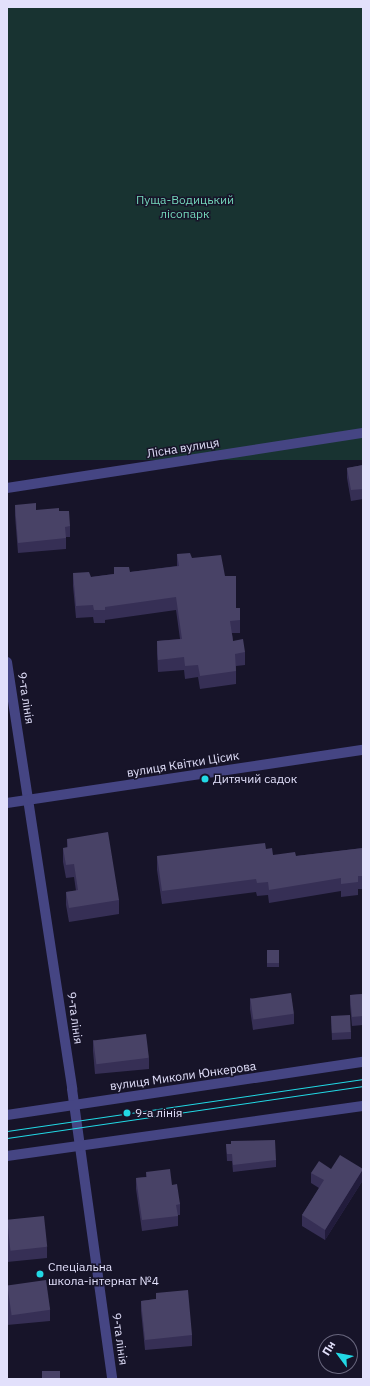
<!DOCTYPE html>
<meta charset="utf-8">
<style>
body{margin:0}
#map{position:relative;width:370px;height:1386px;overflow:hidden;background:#171429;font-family:"IBM Plex Sans",sans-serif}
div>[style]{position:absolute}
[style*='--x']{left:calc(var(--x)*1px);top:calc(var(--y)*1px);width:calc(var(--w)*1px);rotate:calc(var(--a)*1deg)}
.green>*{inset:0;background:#183331;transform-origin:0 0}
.minor>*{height:10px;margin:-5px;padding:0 5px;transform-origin:5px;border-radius:5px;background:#454583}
.tram>*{height:1px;margin:-0.5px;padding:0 0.5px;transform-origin:0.5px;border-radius:0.5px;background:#22d9e5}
.wall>*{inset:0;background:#362f55;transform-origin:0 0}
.shaded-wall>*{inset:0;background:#221c3c}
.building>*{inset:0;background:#484266;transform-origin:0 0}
.dots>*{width:11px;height:11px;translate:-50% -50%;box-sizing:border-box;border:2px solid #171429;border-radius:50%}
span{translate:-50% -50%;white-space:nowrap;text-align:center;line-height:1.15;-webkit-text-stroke:3px #171429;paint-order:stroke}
.park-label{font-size:12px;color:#73d5b9}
.street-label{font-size:12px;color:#e2e0fb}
.poi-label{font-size:12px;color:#e2e0fb}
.left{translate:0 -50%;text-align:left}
.frame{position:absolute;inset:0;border:8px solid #e2e0fb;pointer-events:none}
.north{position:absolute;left:318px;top:1334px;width:40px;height:40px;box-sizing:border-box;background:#171429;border:1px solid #68667d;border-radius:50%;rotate:302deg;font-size:11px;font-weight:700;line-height:16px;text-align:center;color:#e2e0fb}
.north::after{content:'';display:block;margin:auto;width:14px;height:18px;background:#22d9e5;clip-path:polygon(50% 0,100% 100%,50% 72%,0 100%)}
</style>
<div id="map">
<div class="green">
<i style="left:7px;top:7px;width:356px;height:453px"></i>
</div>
<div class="minor">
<i style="--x:7;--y:488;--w:360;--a:-8.8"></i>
<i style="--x:7;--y:662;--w:432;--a:81.3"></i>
<i style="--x:72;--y:1089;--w:293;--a:82.1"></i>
<i style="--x:7;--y:803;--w:360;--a:-8.5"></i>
<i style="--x:7;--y:1115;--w:360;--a:-8.5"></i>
<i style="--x:7;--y:1156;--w:359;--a:-8"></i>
</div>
<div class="tram">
<i style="--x:7;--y:1131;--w:360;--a:-8.3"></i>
<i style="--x:7;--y:1138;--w:360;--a:-8.3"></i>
</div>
<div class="wall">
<i style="clip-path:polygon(363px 465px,363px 499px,351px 501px,347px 478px,347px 468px)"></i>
<i style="clip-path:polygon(15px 505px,36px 510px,59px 511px,70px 526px,70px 537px,66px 537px,66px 549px,18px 553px,15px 516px)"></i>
<i style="clip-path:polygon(177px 554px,192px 558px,225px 576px,236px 608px,240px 608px,240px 633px,232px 633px,233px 641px,245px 652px,245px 665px,236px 666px,236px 684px,200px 689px,198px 677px,185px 679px,184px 670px,158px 672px,157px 654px,157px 641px,180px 639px,176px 610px,105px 620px,105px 623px,94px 623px,93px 617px,76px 618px,73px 586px,73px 573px,91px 577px,114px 574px,114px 567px,130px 572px,177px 566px)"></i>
<i style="clip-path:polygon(67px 839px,119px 900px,119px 914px,69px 922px,66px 905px,66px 892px,76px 891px,74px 877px,66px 878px,63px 862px,63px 848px,67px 848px)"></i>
<i style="clip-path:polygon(363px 848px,363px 889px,358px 889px,358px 895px,341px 897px,341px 891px,269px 903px,268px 895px,257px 896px,256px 892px,162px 904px,157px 870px,157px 856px,266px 849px,273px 855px,296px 856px)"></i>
<i style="left:267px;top:950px;width:12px;height:17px"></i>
<i style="clip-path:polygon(363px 994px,363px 1025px,352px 1026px,350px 1005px,350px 995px)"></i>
<i style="clip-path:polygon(250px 998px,294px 1014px,294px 1024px,253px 1030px,250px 1009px)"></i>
<i style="clip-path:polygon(331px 1016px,351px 1032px,351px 1039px,332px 1040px)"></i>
<i style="clip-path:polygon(93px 1040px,149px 1058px,149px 1069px,95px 1074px,93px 1051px)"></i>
<i style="clip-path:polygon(226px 1144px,276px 1160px,276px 1167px,233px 1172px,232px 1161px,227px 1161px)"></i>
<i style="clip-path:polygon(331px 1169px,363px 1169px,363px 1180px,325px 1240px,302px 1226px,302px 1215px,319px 1188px,311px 1183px,311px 1173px)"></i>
<i style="clip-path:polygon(146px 1172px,172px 1185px,180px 1204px,180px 1215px,178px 1215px,178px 1226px,142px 1231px,136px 1189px,136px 1178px,146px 1177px)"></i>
<i style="clip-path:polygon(7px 1220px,47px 1247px,47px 1258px,7px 1262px)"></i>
<i style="clip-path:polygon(7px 1285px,50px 1310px,50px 1321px,7px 1325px)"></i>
<i style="clip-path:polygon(156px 1293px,192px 1335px,192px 1346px,145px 1350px,141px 1311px,141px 1301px,156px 1299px)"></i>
</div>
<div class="shaded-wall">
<i style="clip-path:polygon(363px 1169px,363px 1180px,325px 1240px,325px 1230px)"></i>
</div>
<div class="building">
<i style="clip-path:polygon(363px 465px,363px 489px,351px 490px,347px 468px)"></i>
<i style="clip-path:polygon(36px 503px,36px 510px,59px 508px,59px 511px,69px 511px,70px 526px,65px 527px,66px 538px,18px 543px,15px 505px)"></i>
<i style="clip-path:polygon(190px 553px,192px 558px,221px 555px,225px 576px,236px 576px,236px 608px,240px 608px,240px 620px,230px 621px,233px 641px,243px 639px,245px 652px,235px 654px,236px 671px,200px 676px,198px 665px,185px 666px,184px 657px,158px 660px,157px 641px,182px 639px,176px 597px,105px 607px,105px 610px,94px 610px,93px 605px,76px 606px,73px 573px,89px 572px,91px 577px,114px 574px,114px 567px,129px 567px,130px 572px,179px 566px,177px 554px)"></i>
<i style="clip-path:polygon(108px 832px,119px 900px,69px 908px,66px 892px,78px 890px,74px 864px,66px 865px,63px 848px,68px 847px,67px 839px)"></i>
<i style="clip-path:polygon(265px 843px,266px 849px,272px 848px,273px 855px,295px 852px,296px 856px,363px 848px,363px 876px,358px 876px,358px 882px,341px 884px,341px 878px,269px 890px,268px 882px,257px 883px,256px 879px,162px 891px,157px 856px)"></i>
<i style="left:267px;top:950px;width:12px;height:13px"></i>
<i style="left:291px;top:993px;width:21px;height:41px;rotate:82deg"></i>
<i style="clip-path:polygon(363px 994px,363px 1016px,352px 1017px,350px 995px)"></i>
<i style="left:350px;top:1015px;width:17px;height:19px;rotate:87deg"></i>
<i style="left:146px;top:1034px;width:24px;height:53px;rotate:83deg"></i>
<i style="clip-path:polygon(275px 1140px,276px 1160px,233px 1165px,232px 1154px,227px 1154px,226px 1144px,231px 1144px,231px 1141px)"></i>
<i style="clip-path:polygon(340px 1155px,363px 1169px,325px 1230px,302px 1215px,324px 1180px,311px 1173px,319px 1161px,331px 1169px)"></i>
<i style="clip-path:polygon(170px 1169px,172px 1185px,177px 1184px,180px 1204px,176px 1205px,178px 1216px,142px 1220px,136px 1178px,147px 1177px,146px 1172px)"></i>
<i style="left:44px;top:1216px;width:31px;height:37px;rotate:84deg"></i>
<i style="left:46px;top:1280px;width:30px;height:39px;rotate:82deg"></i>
<i style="clip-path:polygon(188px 1290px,192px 1335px,145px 1340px,141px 1301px,156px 1299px,156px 1293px)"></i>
<i style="left:60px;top:1371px;width:8px;height:18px;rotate:90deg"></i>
</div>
<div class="dots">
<i style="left:205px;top:779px;background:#22d9e5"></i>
<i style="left:127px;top:1113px;background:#22d9e5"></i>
<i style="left:40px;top:1274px;background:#22d9e5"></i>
</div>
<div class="park-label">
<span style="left:185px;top:207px">Пуща-Водицький<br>лісопарк</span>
</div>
<div class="street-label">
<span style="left:183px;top:448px;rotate:-9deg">Лісна вулиця</span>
<span style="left:26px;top:698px;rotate:81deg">9-та лінія</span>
<span style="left:183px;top:764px;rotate:-9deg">вулиця Квітки Цісик</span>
<span style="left:75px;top:1018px;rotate:82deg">9-та лінія</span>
<span style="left:183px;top:1076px;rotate:-8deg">вулиця Миколи Юнкерова</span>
<span style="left:120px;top:1339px;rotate:82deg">9-та лінія</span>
</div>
<div class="poi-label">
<span class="left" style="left:213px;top:779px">Дитячий садок</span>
<span class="left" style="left:135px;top:1113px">9-а лінія</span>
<span class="left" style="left:48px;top:1274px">Спеціальна<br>школа-інтернат №4</span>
</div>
<div class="frame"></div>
<div class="north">Пн</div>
</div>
